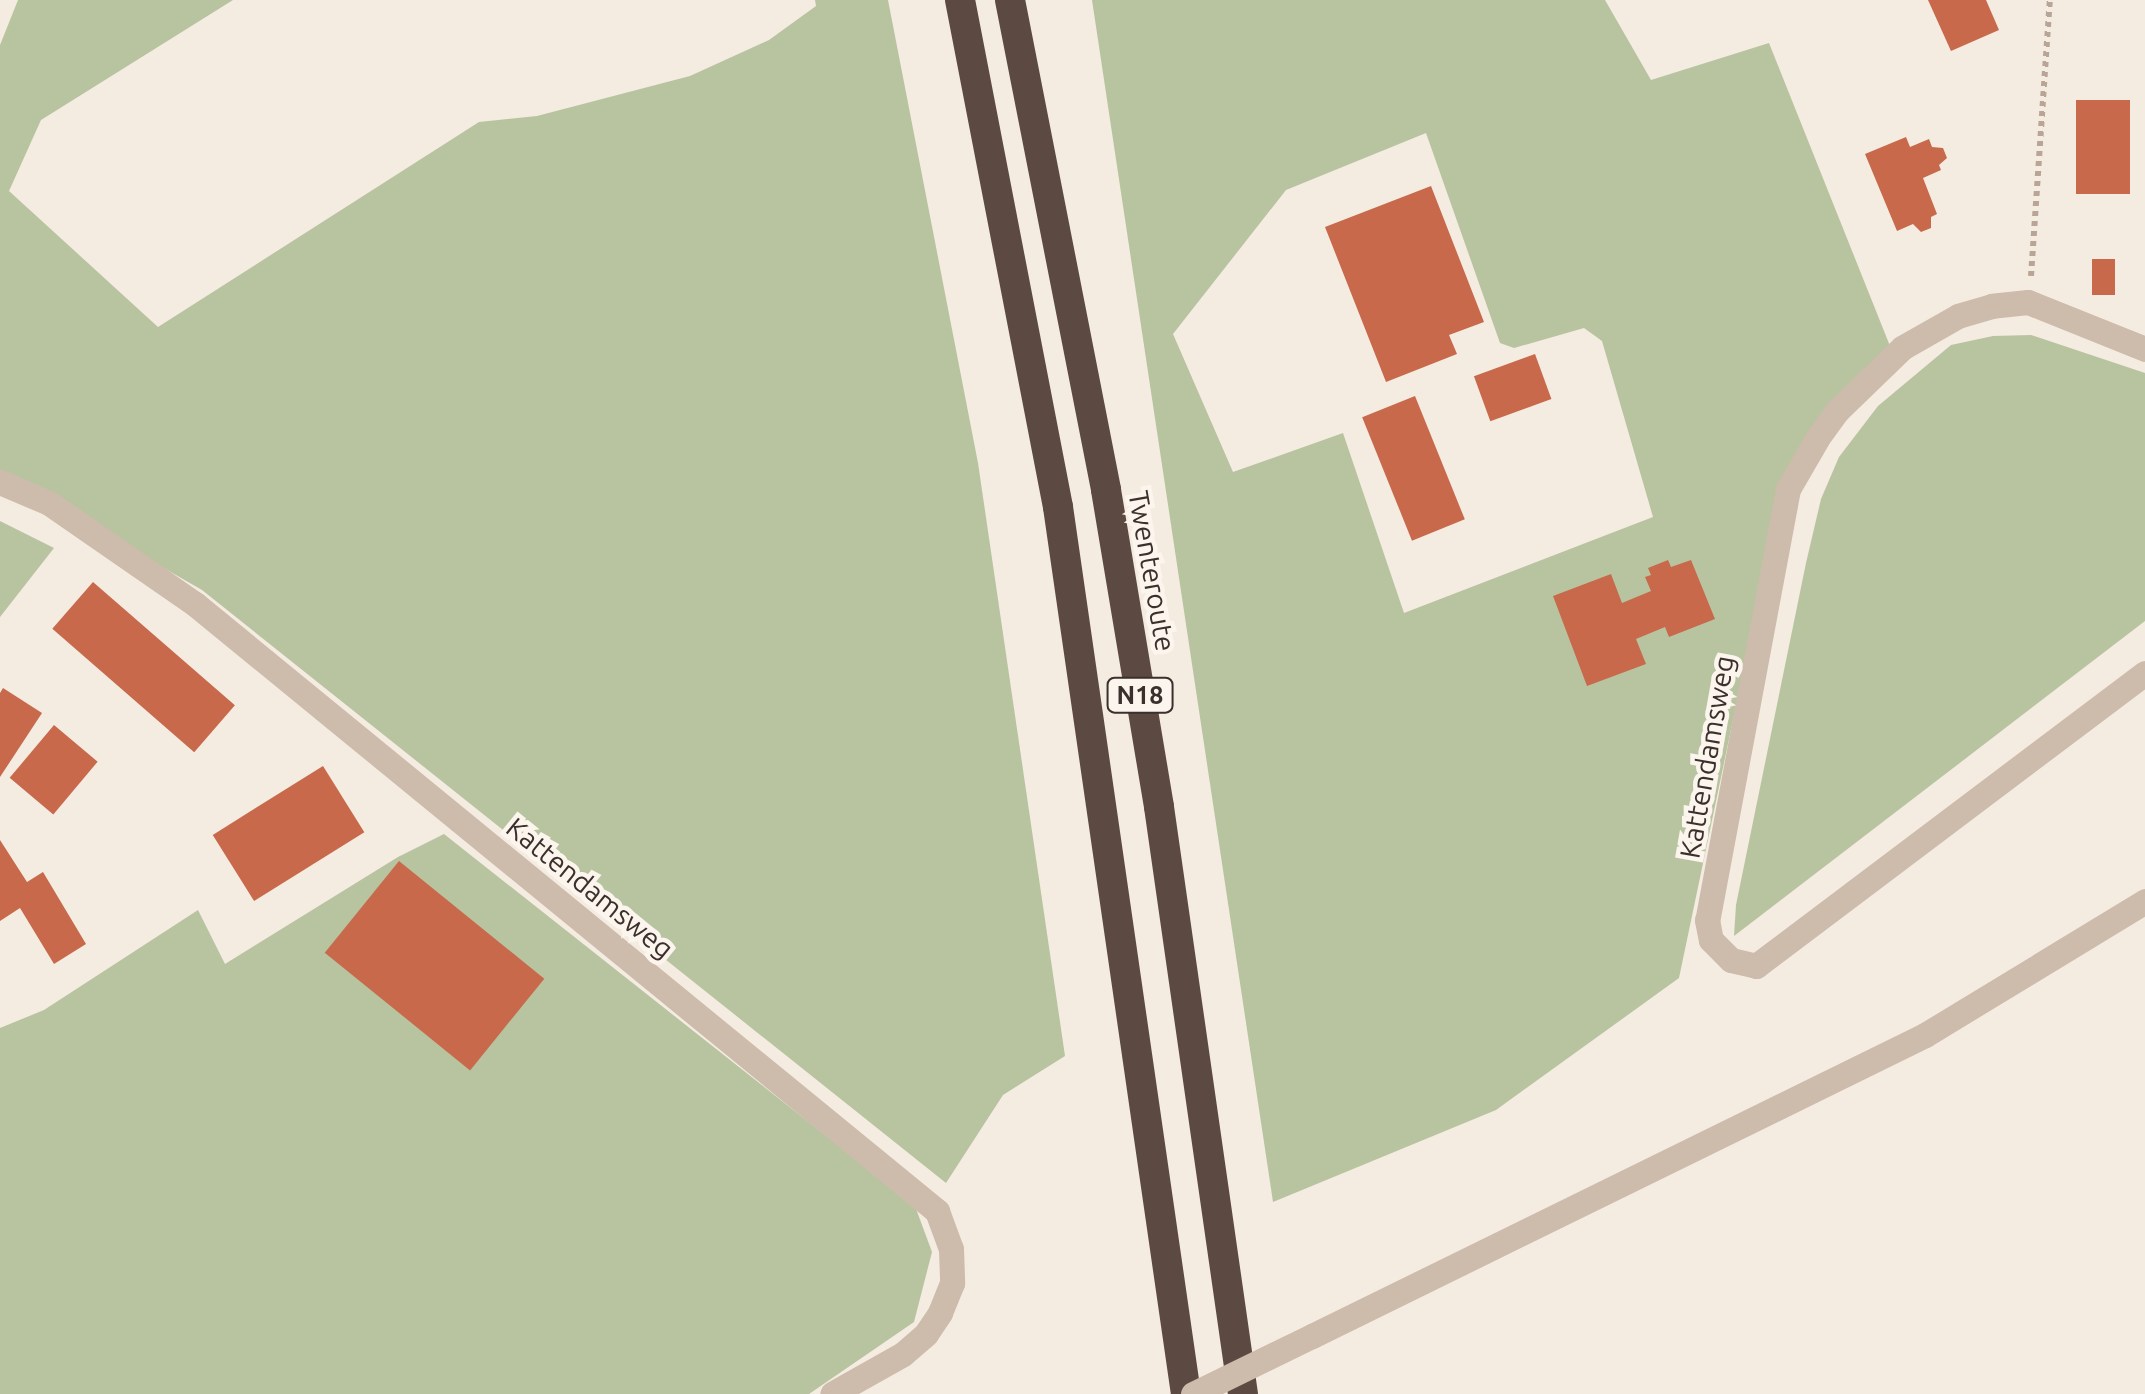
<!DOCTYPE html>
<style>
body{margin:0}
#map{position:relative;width:2145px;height:1394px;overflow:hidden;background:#f4ebe1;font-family:Ubuntu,sans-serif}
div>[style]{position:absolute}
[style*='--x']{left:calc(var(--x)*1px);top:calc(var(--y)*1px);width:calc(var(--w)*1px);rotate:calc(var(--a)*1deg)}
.green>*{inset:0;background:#b8c4a0}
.building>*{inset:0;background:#c8694b;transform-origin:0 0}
.path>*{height:6px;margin-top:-3px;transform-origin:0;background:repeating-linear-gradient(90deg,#b9a596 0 5px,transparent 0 10px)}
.minor>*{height:25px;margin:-12.5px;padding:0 12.5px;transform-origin:12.5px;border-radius:12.5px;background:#cdbbac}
.highway>*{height:30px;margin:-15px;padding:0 15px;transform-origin:15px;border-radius:15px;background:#5c4a42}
.minor-bridge>*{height:25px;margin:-12.5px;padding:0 12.5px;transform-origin:12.5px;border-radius:12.5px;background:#cdbbac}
span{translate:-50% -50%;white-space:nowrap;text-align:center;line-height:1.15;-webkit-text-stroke:9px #fbf5ee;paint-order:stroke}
.shield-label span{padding:2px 8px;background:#fbf5ee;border:2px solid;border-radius:8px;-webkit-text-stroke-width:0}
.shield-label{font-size:25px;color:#3b302b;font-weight:700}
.street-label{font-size:28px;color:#3b302b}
</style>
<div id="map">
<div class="green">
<i style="clip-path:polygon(18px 0,233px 0,41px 120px,9px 191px,158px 327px,479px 122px,537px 116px,690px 76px,769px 40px,816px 6px,815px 0,888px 0,978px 463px,1065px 1056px,1003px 1095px,946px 1183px,202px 590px,0 474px,0 45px)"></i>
<i style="clip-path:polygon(evenodd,1092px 0,1605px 0,1651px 80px,1769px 43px,1890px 346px,1811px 444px,1747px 653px,1679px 978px,1496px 1110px,1273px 1202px,1092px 0,1426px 133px,1500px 343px,1514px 348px,1584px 328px,1602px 341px,1653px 517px,1404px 613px,1343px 433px,1233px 472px,1173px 334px,1286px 190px,1426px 133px)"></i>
<i style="clip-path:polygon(2031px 335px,2145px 373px,2145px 621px,1734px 936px,1736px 905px,1806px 563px,1821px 499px,1839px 457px,1878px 406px,1951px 345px,1993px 336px)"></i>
<i style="clip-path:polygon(0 521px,54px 548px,0 617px)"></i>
<i style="clip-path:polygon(444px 834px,915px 1206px,932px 1252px,914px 1322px,809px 1394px,0 1394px,0 1028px,44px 1010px,198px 910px,225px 964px,398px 857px)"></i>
</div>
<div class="building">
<i style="clip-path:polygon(1928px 0,1986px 0,1999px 30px,1951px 51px)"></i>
<i style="left:2076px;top:100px;width:54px;height:94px"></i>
<i style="clip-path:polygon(1906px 137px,1910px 147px,1929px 139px,1932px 147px,1943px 148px,1947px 158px,1939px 165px,1941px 170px,1923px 178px,1937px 214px,1931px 217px,1931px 228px,1921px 232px,1913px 224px,1897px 231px,1865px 154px)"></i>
<i style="clip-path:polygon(1431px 186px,1484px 322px,1449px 335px,1457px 354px,1386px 382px,1325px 227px)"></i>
<i style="left:2092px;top:259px;width:23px;height:36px"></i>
<i style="left:1535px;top:354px;width:48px;height:65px;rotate:70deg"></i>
<i style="left:1415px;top:396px;width:133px;height:57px;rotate:68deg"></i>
<i style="clip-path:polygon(1668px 560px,1671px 567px,1691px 560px,1715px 619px,1669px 637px,1665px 627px,1636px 639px,1646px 664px,1587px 686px,1553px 596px,1611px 574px,1622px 603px,1651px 591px,1645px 577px,1651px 575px,1648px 568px)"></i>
<i style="left:93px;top:582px;width:188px;height:62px;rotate:41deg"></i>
<i style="clip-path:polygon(3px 688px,42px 713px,0 777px,0 693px)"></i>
<i style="left:54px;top:725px;width:57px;height:69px;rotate:40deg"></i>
<i style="left:323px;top:766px;width:78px;height:130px;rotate:58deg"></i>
<i style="clip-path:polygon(0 840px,27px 882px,43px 872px,86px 944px,54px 964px,20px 908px,0 921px)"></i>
<i style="left:399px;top:861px;width:187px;height:118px;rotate:39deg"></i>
</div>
<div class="path">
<i style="--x:2031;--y:276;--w:277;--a:-86.1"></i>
</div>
<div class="minor">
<i style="--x:2145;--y:349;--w:126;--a:-158.1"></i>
<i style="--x:2028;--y:302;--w:36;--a:174"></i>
<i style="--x:1992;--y:306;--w:35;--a:164"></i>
<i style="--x:1958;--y:316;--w:64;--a:150.3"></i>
<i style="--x:1902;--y:348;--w:91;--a:135.9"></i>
<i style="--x:1837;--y:411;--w:34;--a:126"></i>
<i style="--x:1817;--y:439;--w:58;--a:120.1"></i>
<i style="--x:1788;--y:489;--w:439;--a:100.6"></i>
<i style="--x:1707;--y:920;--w:20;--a:79"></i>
<i style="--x:1711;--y:940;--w:28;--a:45"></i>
<i style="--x:1731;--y:960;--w:26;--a:13"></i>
<i style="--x:1756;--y:966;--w:487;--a:-37"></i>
<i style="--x:0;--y:482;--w:53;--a:23.2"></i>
<i style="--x:49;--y:503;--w:178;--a:34.7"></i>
<i style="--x:195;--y:604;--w:959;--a:39.29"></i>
<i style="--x:937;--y:1211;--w:40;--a:69.8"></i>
<i style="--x:951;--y:1249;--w:34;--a:88"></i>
<i style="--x:952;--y:1283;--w:32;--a:112"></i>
<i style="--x:940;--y:1313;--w:25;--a:124"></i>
<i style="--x:926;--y:1334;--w:30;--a:139"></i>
<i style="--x:903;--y:1354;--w:81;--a:150.6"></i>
<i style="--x:1312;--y:1336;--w:683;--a:-26.15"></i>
<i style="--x:1925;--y:1035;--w:258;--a:-31.3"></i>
</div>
<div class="highway">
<i style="--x:960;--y:0;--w:516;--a:79.06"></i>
<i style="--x:1058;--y:507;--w:896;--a:81.79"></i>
<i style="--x:1010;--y:0;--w:499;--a:78.9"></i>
<i style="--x:1106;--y:490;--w:321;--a:80.5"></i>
<i style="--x:1159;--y:807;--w:593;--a:81.86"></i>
</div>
<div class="minor-bridge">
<i style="--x:1193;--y:1394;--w:132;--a:-26"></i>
</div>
<div class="shield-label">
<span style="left:1140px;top:695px">N18</span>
</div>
<div class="street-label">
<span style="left:1152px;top:571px;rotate:80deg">Twenteroute</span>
<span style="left:1707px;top:757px;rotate:-80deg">Kattendamsweg</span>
<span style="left:590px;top:888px;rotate:39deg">Kattendamsweg</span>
</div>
</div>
